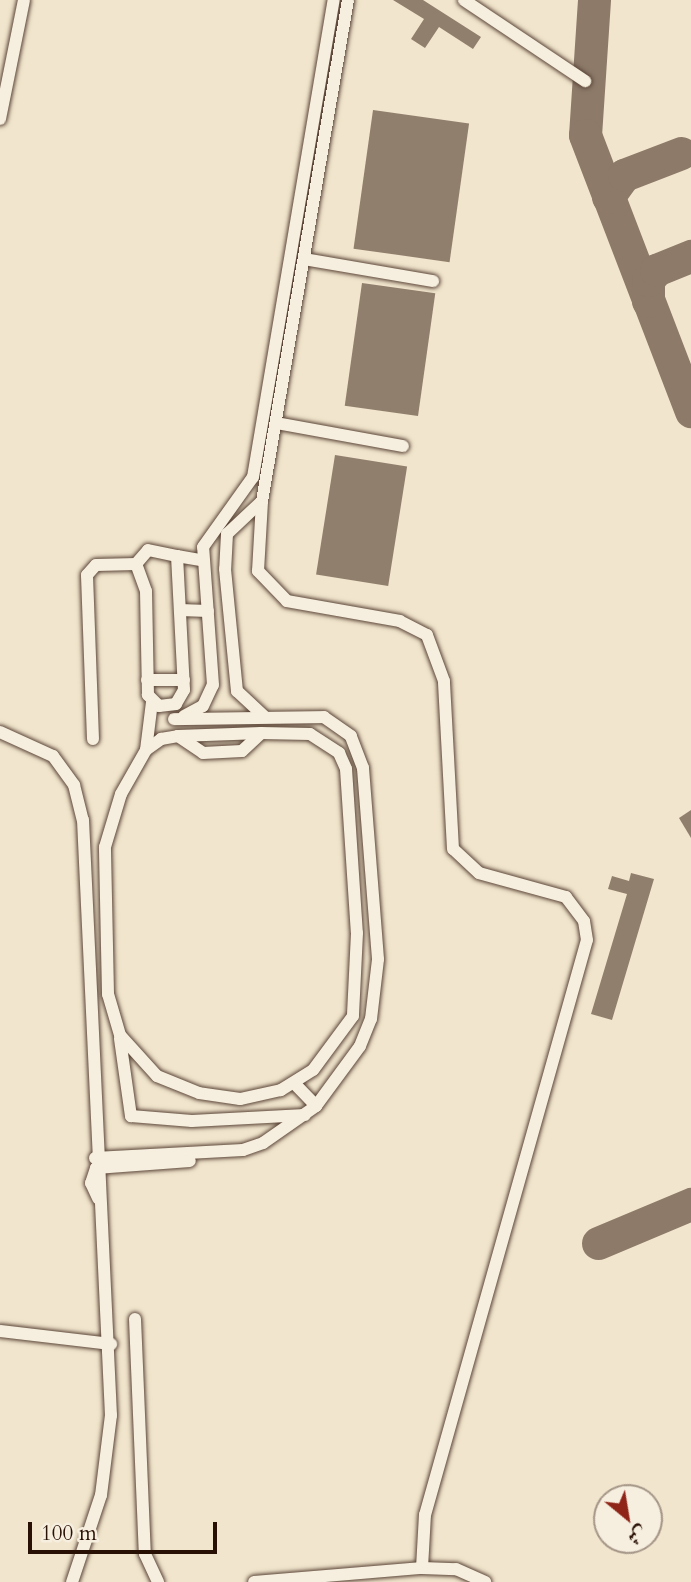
<!DOCTYPE html>
<meta charset="utf-8">
<style>
body{margin:0}
#map{position:relative;width:691px;height:1582px;overflow:hidden;background:#f1e5cd;font-family:Cardo,Amiri,serif}
div>[style]{position:absolute}
[style*='--x']{left:calc(var(--x)*1px);top:calc(var(--y)*1px);width:calc(var(--w)*1px);rotate:calc(var(--a)*1deg)}
.taxiway>*{height:33px;margin:-16.5px;padding:0 16.5px;transform-origin:16.5px;border-radius:16.5px;background:#8d7a69}
.building>*{inset:0;background:#917f6d;transform-origin:0 0}
.roads{filter:drop-shadow(0 0 2px #5b4537) drop-shadow(0 0 2px #5b4537)}
.minor>*{height:12px;margin:-6px;padding:0 6px;transform-origin:6px;border-radius:6px;background:#f6eede}
span{translate:-50% -50%;white-space:nowrap;text-align:center;line-height:1.15;-webkit-text-stroke:6px #f6eede;paint-order:stroke}
.north{position:absolute;left:593px;top:1484px;width:70px;height:70px;box-sizing:border-box;background:#f6eede;border:2px solid #a49587;border-radius:50%;rotate:150deg;font-size:19px;font-weight:700;line-height:28px;text-align:center;color:#291005}
.north::after{content:'';display:block;margin:auto;width:24px;height:32px;background:#8f2418;clip-path:polygon(50% 0,100% 100%,50% 72%,0 100%)}
.scale{position:absolute;left:28px;top:1522px;width:189px;height:32px;box-sizing:border-box;border:4px solid #291005;border-top:0;padding-left:9px;font-size:21px;line-height:24px;white-space:nowrap;color:#291005;-webkit-text-stroke:5px #f6eede;paint-order:stroke}
</style>
<div id="map">
<div class="taxiway">
<i style="--x:594;--y:0;--w:135;--a:93.8"></i>
<i style="--x:585;--y:135;--w:296;--a:69"></i>
<i style="--x:608;--y:197;--w:27;--a:-54"></i>
<i style="--x:624;--y:175;--w:61;--a:-21.1"></i>
<i style="--x:648;--y:301;--w:21;--a:-90"></i>
<i style="--x:648;--y:280;--w:13;--a:-51"></i>
<i style="--x:656;--y:270;--w:38;--a:-22"></i>
<i style="--x:598;--y:1243;--w:101;--a:-22.8"></i>
</div>
<div class="building">
<i style="clip-path:polygon(393px 0,423px 0,481px 37px,473px 49px,439px 27px,425px 48px,411px 39px,424px 19px)"></i>
<i style="left:373px;top:110px;width:97px;height:140px;rotate:8deg"></i>
<i style="left:362px;top:283px;width:74px;height:124px;rotate:8deg"></i>
<i style="left:335px;top:455px;width:73px;height:121px;rotate:9deg"></i>
<i style="clip-path:polygon(691px 810px,691px 838px,679px 818px)"></i>
<i style="clip-path:polygon(631px 873px,654px 879px,612px 1020px,591px 1014px,627px 894px,608px 889px,612px 876px,629px 881px)"></i>
</div>
<div class="roads">
<div class="minor">
<i style="--x:464;--y:0;--w:146;--a:33.8"></i>
<i style="--x:0;--y:119;--w:121;--a:-78.6"></i>
<i style="--x:304;--y:259;--w:131;--a:9.7"></i>
<i style="--x:276;--y:423;--w:129;--a:10.3"></i>
<i style="--x:262;--y:501;--w:48;--a:136.7"></i>
<i style="--x:227;--y:534;--w:35;--a:93"></i>
<i style="--x:225;--y:569;--w:123;--a:84.4"></i>
<i style="--x:237;--y:691;--w:38;--a:43"></i>
<i style="--x:177;--y:556;--w:134;--a:87"></i>
<i style="--x:184;--y:690;--w:16;--a:120"></i>
<i style="--x:176;--y:704;--w:17;--a:173"></i>
<i style="--x:159;--y:706;--w:16;--a:-135"></i>
<i style="--x:148;--y:695;--w:104;--a:-91.1"></i>
<i style="--x:146;--y:591;--w:29;--a:-110"></i>
<i style="--x:136;--y:564;--w:18;--a:-49"></i>
<i style="--x:148;--y:550;--w:30;--a:12"></i>
<i style="--x:177;--y:556;--w:27;--a:10"></i>
<i style="--x:180;--y:610;--w:28;--a:2"></i>
<i style="--x:147;--y:680;--w:37;--a:0"></i>
<i style="--x:184;--y:716;--w:21;--a:-28"></i>
<i style="--x:203;--y:706;--w:23;--a:-65"></i>
<i style="--x:213;--y:685;--w:138;--a:-94.1"></i>
<i style="--x:203;--y:547;--w:86;--a:-54.5"></i>
<i style="--x:253;--y:477;--w:484;--a:-80.4"></i>
<i style="--x:0;--y:732;--w:58;--a:24.4"></i>
<i style="--x:53;--y:756;--w:36;--a:54"></i>
<i style="--x:74;--y:785;--w:36;--a:76"></i>
<i style="--x:83;--y:820;--w:596;--a:87.31"></i>
<i style="--x:111;--y:1415;--w:81;--a:97.1"></i>
<i style="--x:101;--y:1495;--w:92;--a:108.4"></i>
<i style="--x:178;--y:736;--w:83;--a:-2.1"></i>
<i style="--x:261;--y:733;--w:49;--a:1.2"></i>
<i style="--x:310;--y:734;--w:35;--a:33"></i>
<i style="--x:339;--y:753;--w:17;--a:66"></i>
<i style="--x:346;--y:769;--w:164;--a:86.2"></i>
<i style="--x:357;--y:933;--w:83;--a:92.8"></i>
<i style="--x:353;--y:1016;--w:67;--a:126.5"></i>
<i style="--x:313;--y:1070;--w:38;--a:148"></i>
<i style="--x:281;--y:1090;--w:42;--a:167.6"></i>
<i style="--x:240;--y:1099;--w:41;--a:-171.7"></i>
<i style="--x:199;--y:1093;--w:45;--a:-158"></i>
<i style="--x:157;--y:1076;--w:55;--a:-132.1"></i>
<i style="--x:120;--y:1035;--w:43;--a:-106.3"></i>
<i style="--x:108;--y:994;--w:147;--a:-91.2"></i>
<i style="--x:105;--y:847;--w:55;--a:-73.2"></i>
<i style="--x:121;--y:794;--w:51;--a:-60.4"></i>
<i style="--x:146;--y:750;--w:19;--a:-36"></i>
<i style="--x:161;--y:739;--w:17;--a:-10"></i>
<i style="--x:178;--y:736;--w:30;--a:34"></i>
<i style="--x:203;--y:753;--w:39;--a:-3"></i>
<i style="--x:242;--y:751;--w:26;--a:-43"></i>
<i style="--x:93;--y:739;--w:164;--a:-92.1"></i>
<i style="--x:87;--y:575;--w:13;--a:-48"></i>
<i style="--x:96;--y:565;--w:40;--a:-1.4"></i>
<i style="--x:146;--y:750;--w:48;--a:-82.9"></i>
<i style="--x:120;--y:1039;--w:78;--a:81.9"></i>
<i style="--x:131;--y:1116;--w:61;--a:4.7"></i>
<i style="--x:192;--y:1121;--w:113;--a:-3"></i>
<i style="--x:294;--y:1083;--w:32;--a:46"></i>
<i style="--x:95;--y:1158;--w:148;--a:-3.1"></i>
<i style="--x:243;--y:1150;--w:21;--a:-19"></i>
<i style="--x:263;--y:1143;--w:65;--a:-34.9"></i>
<i style="--x:316;--y:1106;--w:74;--a:-53.7"></i>
<i style="--x:360;--y:1046;--w:29;--a:-68"></i>
<i style="--x:371;--y:1019;--w:60;--a:-83.3"></i>
<i style="--x:378;--y:959;--w:192;--a:-94.5"></i>
<i style="--x:363;--y:768;--w:34;--a:-111"></i>
<i style="--x:351;--y:736;--w:33;--a:-145"></i>
<i style="--x:324;--y:717;--w:150;--a:179.2"></i>
<i style="--x:96;--y:1168;--w:94;--a:-4.3"></i>
<i style="--x:96;--y:1168;--w:16;--a:108"></i>
<i style="--x:91;--y:1183;--w:17;--a:65"></i>
<i style="--x:135;--y:1319;--w:235;--a:87.6"></i>
<i style="--x:145;--y:1554;--w:31;--a:65"></i>
<i style="--x:0;--y:1331;--w:112;--a:6.7"></i>
<i style="--x:422;--y:1568;--w:34;--a:2"></i>
<i style="--x:456;--y:1569;--w:32;--a:24"></i>
<i style="--x:254;--y:1582;--w:169;--a:-4.8"></i>
<i style="--x:422;--y:1568;--w:53;--a:-86.8"></i>
<i style="--x:425;--y:1515;--w:597;--a:-74.27"></i>
<i style="--x:587;--y:940;--w:19;--a:-99"></i>
<i style="--x:584;--y:921;--w:30;--a:-127"></i>
<i style="--x:566;--y:897;--w:90;--a:-164.6"></i>
<i style="--x:479;--y:873;--w:35;--a:-137"></i>
<i style="--x:453;--y:849;--w:168;--a:-93.1"></i>
<i style="--x:444;--y:681;--w:49;--a:-110.3"></i>
<i style="--x:427;--y:635;--w:30;--a:-153"></i>
<i style="--x:400;--y:621;--w:115;--a:-170"></i>
<i style="--x:287;--y:601;--w:42;--a:-134"></i>
<i style="--x:258;--y:571;--w:70;--a:-86.7"></i>
<i style="--x:262;--y:501;--w:508;--a:-80.26"></i>
</div>
</div>
<div class="north">ش</div>
<div class="scale">100 m</div>
</div>
